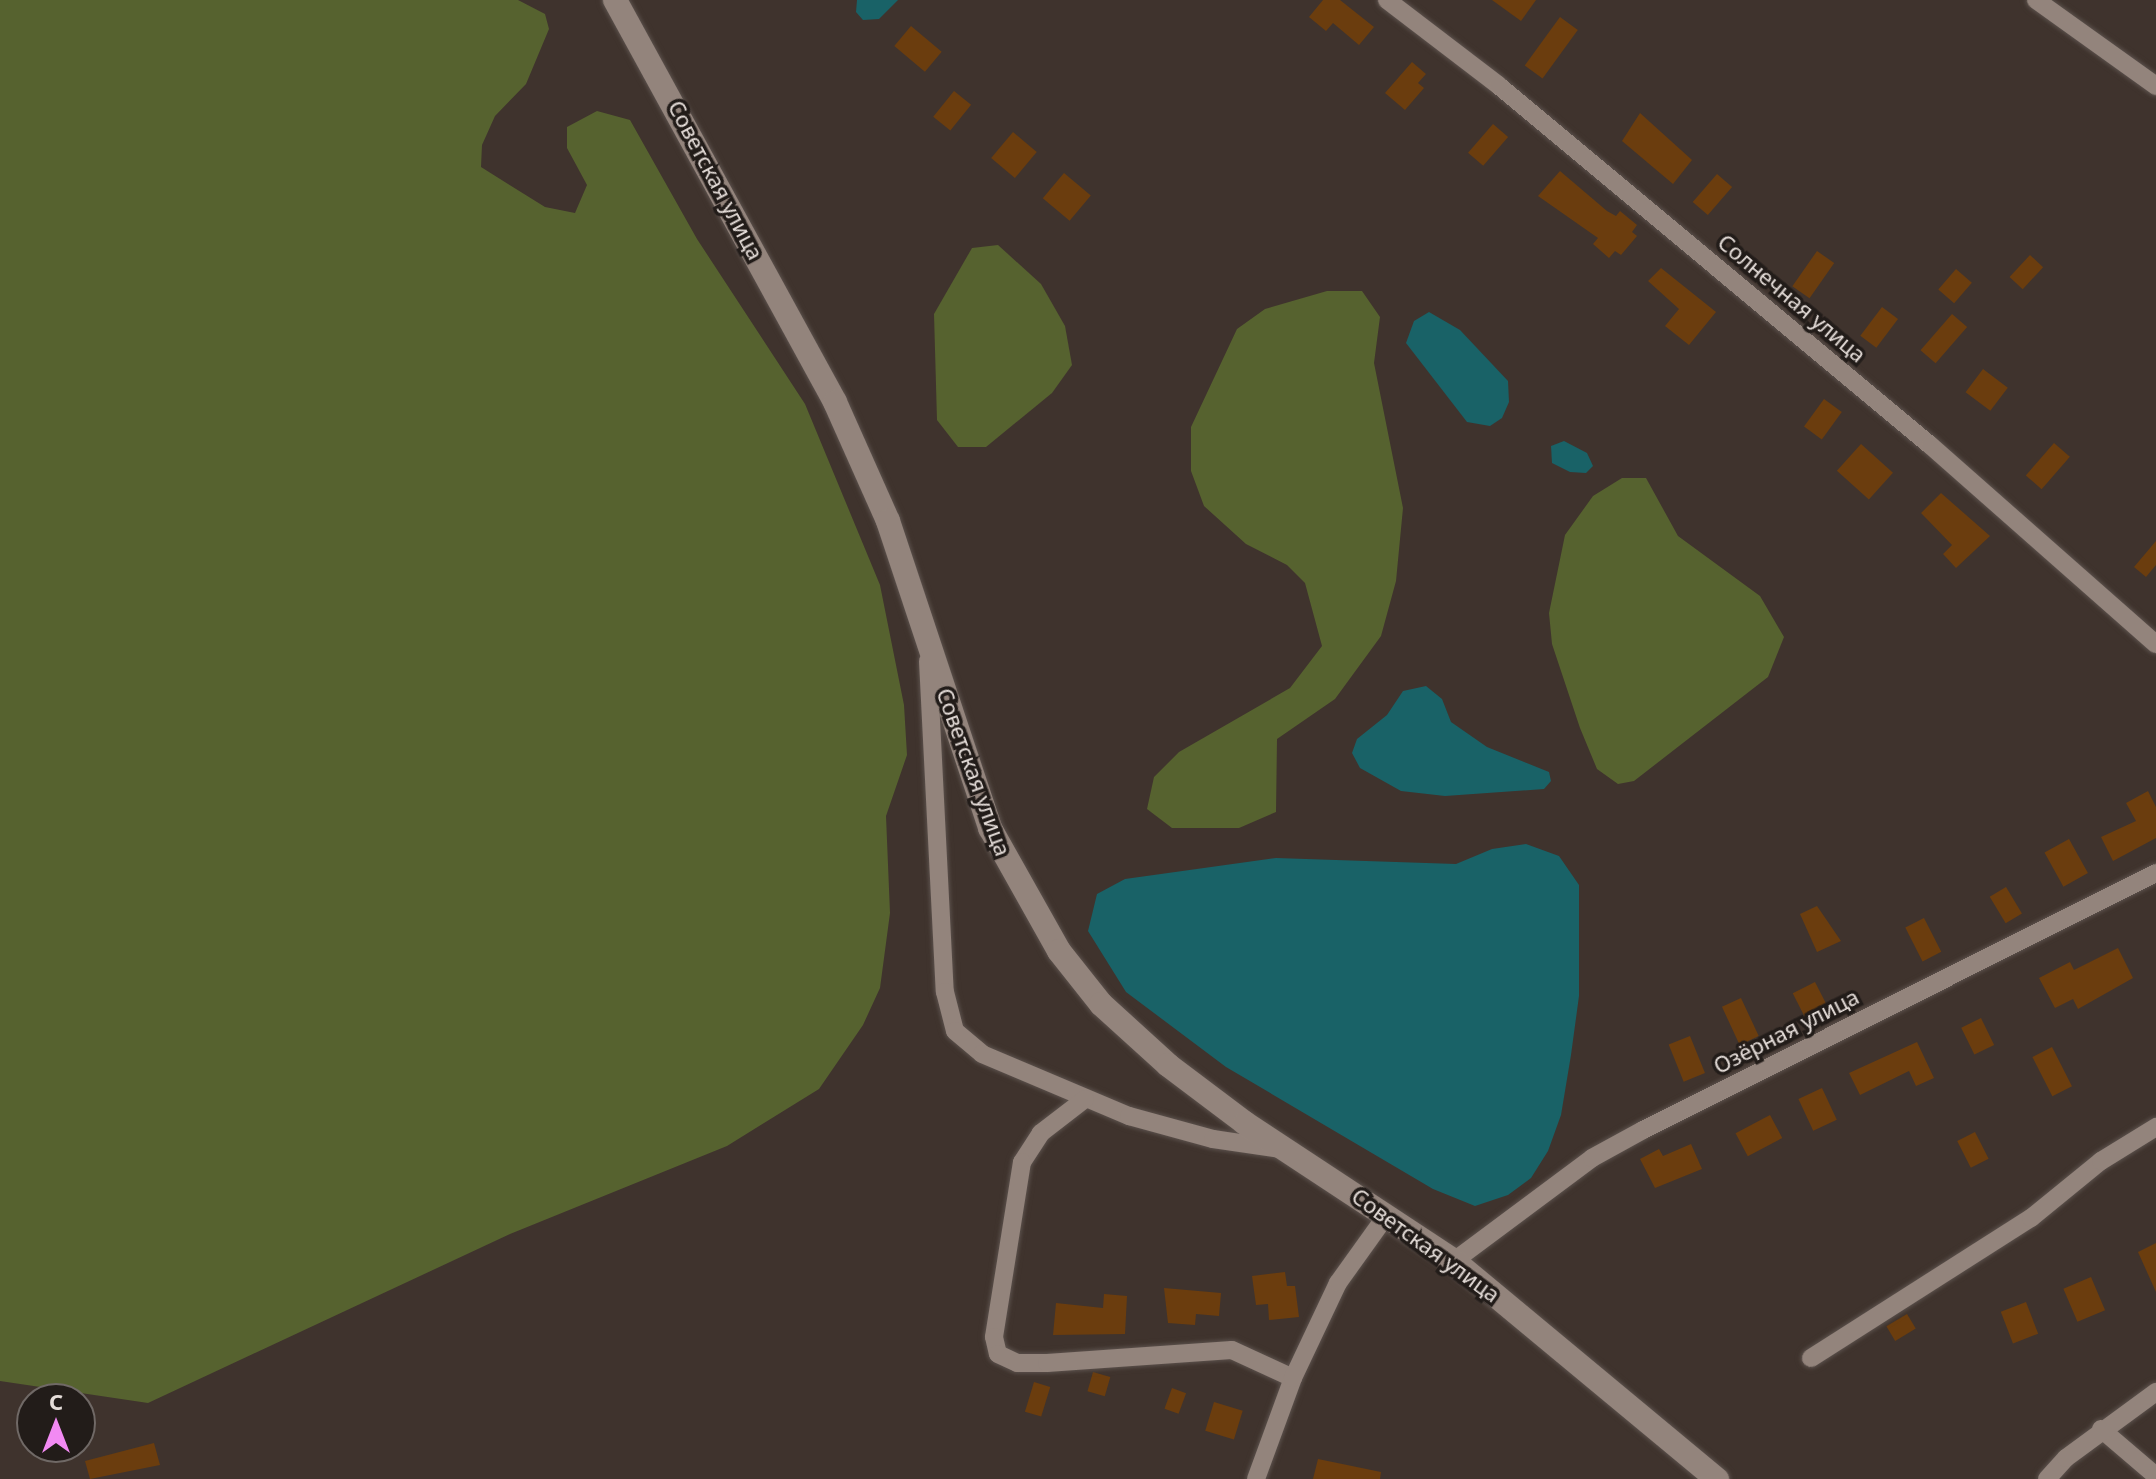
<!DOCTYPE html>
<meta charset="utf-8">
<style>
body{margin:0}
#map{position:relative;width:2156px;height:1479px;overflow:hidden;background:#3f332d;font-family:"Noto Sans",sans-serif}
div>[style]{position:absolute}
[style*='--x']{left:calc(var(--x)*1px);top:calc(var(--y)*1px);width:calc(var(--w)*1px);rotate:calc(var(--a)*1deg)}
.green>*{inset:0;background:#56622f}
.water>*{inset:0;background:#196267}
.building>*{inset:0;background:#6b3d0e;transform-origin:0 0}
.roads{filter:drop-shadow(0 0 2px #5b514c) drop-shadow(0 0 2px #5b514c)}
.street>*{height:18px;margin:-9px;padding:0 9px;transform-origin:9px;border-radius:9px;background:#93847c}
.secondary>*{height:24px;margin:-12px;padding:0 12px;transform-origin:12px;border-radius:12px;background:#93847c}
span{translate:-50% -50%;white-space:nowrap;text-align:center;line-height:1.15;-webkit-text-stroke:7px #221c19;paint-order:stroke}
.street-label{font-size:22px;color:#e5ddd9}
.north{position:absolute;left:16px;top:1383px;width:80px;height:80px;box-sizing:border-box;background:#221c19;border:2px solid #706966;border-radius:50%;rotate:0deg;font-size:22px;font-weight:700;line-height:32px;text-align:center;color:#e5ddd9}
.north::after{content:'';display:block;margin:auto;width:28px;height:36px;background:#f28af3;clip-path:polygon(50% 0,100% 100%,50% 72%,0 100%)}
</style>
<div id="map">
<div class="green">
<i style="clip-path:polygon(0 0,518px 0,545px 14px,549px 29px,526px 84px,495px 116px,482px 145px,481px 167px,545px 207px,575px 213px,587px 185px,567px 148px,567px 127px,597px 111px,630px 120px,697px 239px,805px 404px,880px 585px,904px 705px,907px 755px,886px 816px,890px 913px,880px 988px,863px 1025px,819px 1089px,727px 1146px,510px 1234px,148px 1403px,0 1381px)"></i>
<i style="clip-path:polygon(998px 245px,1041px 284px,1065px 326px,1072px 365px,1052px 393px,986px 447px,958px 447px,937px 420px,934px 314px,972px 248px)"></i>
<i style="clip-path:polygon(1327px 291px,1362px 291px,1380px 317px,1374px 363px,1403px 508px,1396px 581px,1381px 636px,1335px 699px,1277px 739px,1276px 812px,1239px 828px,1172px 828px,1147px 809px,1154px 777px,1179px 752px,1290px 688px,1322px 646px,1305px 583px,1287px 565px,1246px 544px,1204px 506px,1191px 471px,1191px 427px,1237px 329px,1265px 309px)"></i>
<i style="clip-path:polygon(1622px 478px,1646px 478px,1678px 536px,1760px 596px,1784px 637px,1768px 677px,1634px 781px,1618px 784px,1597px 769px,1580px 728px,1552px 644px,1549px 613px,1565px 535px,1593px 496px)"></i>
</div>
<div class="water">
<i style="clip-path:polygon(857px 0,898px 0,879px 19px,863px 20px,856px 12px)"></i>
<i style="clip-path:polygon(1429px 312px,1460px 330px,1508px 381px,1509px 402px,1502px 418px,1490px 426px,1467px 422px,1406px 343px,1414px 321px)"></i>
<i style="clip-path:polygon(1564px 441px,1587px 453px,1593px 466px,1586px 473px,1570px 472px,1552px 463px,1551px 446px)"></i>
<i style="clip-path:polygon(1426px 686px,1442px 699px,1451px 722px,1487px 747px,1549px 772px,1551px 781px,1544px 789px,1445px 796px,1401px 791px,1360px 768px,1352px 753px,1357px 739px,1387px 715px,1403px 691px)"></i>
<i style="clip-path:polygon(1526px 844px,1559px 856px,1579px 885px,1579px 996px,1571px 1055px,1561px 1115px,1548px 1151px,1531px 1178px,1508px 1195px,1475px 1206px,1433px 1189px,1226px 1067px,1126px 992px,1088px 931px,1097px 894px,1125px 879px,1276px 858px,1456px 864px,1492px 849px)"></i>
</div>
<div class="building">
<i style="clip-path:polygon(1323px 0,1340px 0,1374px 27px,1359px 45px,1333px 23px,1326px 31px,1309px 17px)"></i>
<i style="clip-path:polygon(1492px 0,1536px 0,1521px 21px)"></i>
<i style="left:1560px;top:17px;width:22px;height:60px;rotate:36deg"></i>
<i style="left:911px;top:26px;width:40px;height:26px;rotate:40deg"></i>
<i style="clip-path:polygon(1412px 62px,1426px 74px,1418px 83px,1424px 88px,1405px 110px,1385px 93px)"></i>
<i style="left:954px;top:91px;width:22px;height:33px;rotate:39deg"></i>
<i style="clip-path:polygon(1640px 113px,1692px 160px,1673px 184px,1622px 141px)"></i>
<i style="left:1493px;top:124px;width:20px;height:38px;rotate:41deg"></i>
<i style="left:1013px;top:132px;width:31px;height:34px;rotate:40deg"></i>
<i style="clip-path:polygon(1560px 171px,1607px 211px,1616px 216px,1620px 211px,1637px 225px,1632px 232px,1637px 236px,1621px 255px,1615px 251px,1609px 258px,1593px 244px,1598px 238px,1538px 196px)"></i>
<i style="left:1064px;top:173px;width:35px;height:33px;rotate:40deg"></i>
<i style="left:1717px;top:174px;width:20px;height:37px;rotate:41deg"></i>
<i style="left:1817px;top:251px;width:21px;height:43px;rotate:35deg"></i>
<i style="left:2030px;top:255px;width:18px;height:30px;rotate:43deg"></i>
<i style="clip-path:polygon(1661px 268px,1716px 312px,1689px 345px,1665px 326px,1679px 309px,1648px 281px)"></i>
<i style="left:1956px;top:269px;width:21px;height:27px;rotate:41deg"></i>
<i style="left:1882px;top:307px;width:20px;height:36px;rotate:37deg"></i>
<i style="left:1952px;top:314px;width:20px;height:48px;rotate:41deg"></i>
<i style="left:1983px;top:369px;width:31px;height:29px;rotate:37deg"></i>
<i style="left:1824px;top:399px;width:22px;height:34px;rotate:36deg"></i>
<i style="left:2054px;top:443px;width:21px;height:43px;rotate:41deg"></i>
<i style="left:1861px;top:444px;width:43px;height:36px;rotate:42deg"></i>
<i style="clip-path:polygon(1941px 493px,1990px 536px,1956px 568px,1943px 554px,1952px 545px,1921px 513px)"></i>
<i style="clip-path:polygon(2156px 541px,2156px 565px,2146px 577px,2134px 567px)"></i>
<i style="clip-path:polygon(2148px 791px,2156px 807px,2156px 838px,2113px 861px,2101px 837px,2136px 821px,2126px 803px)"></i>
<i style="left:2069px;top:839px;width:39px;height:28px;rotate:61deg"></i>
<i style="left:2006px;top:887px;width:31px;height:19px;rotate:59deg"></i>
<i style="clip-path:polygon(1817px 906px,1841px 941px,1817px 952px,1800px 914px)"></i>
<i style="left:1924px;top:918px;width:38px;height:21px;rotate:63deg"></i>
<i style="clip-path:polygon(2118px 948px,2133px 978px,2078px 1009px,2073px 999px,2055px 1008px,2039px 978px,2070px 962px,2074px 970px)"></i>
<i style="left:1815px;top:982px;width:31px;height:25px;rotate:63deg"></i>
<i style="left:1741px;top:998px;width:42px;height:21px;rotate:65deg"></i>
<i style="left:1981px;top:1018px;width:30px;height:22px;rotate:64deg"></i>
<i style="left:1690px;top:1036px;width:40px;height:23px;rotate:68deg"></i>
<i style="clip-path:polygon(1917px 1042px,1934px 1078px,1916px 1086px,1909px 1071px,1860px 1095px,1849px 1073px)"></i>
<i style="left:2052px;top:1047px;width:44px;height:22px;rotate:63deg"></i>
<i style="left:1822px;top:1088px;width:35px;height:26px;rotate:65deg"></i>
<i style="left:1770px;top:1115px;width:26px;height:39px;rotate:62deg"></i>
<i style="left:1975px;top:1132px;width:30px;height:20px;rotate:63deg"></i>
<i style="clip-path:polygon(1691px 1144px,1702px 1169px,1655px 1188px,1640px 1159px,1659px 1149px,1663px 1156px)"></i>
<i style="clip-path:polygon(2156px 1243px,2156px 1292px,2138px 1252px)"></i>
<i style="clip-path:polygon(1285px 1272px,1287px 1286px,1295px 1286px,1299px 1317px,1269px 1320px,1268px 1304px,1256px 1305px,1252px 1276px)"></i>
<i style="left:2091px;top:1277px;width:36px;height:30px;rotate:67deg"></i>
<i style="clip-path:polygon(1164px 1288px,1221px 1293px,1219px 1316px,1196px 1314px,1195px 1325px,1168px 1323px)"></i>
<i style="clip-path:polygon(1104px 1294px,1127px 1296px,1125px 1334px,1053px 1335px,1056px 1303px,1103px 1308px)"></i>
<i style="left:2026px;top:1302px;width:34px;height:27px;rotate:69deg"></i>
<i style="left:1907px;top:1314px;width:17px;height:24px;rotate:59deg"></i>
<i style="left:1093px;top:1372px;width:18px;height:20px;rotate:16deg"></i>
<i style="left:1034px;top:1382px;width:17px;height:31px;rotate:17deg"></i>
<i style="left:1172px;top:1388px;width:15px;height:22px;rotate:20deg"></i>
<i style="left:1214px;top:1402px;width:30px;height:30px;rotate:17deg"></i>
<i style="clip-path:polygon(154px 1443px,160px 1465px,90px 1479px,85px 1461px)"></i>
<i style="clip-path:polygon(1318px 1459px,1381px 1472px,1380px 1479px,1313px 1479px)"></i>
</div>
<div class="roads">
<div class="street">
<i style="--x:1387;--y:0;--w:140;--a:37.4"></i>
<i style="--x:1498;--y:85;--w:562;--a:39.81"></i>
<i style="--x:1930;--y:445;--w:301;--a:41.4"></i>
<i style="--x:2036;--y:0;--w:148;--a:35.6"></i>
<i style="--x:928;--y:661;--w:331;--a:87.1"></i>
<i style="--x:945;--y:992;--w:40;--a:75.6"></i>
<i style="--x:955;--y:1031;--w:35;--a:40"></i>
<i style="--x:982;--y:1054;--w:160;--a:22.9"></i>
<i style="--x:1129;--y:1116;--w:87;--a:15.3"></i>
<i style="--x:1213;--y:1139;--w:69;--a:8.4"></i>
<i style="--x:1085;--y:1099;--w:56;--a:142.3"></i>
<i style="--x:1041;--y:1133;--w:35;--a:123"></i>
<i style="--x:1022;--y:1162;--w:177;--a:99.1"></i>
<i style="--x:994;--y:1337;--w:17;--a:77"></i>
<i style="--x:998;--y:1354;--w:21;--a:25"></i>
<i style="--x:1017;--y:1363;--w:30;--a:0"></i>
<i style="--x:1047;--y:1363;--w:185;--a:-4"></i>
<i style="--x:1232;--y:1350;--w:67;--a:24.7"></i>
<i style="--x:1454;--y:1261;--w:172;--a:-36.7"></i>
<i style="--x:1592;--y:1158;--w:58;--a:-28.8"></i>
<i style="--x:1643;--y:1130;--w:574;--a:-26.61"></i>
<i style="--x:1811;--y:1358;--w:261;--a:-32.5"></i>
<i style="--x:2031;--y:1218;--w:90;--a:-39.2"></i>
<i style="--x:2101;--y:1161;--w:65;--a:-31.7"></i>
<i style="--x:2101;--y:1429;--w:72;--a:40.5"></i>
<i style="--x:1256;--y:1479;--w:108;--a:-69.9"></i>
<i style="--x:1293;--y:1378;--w:105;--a:-64.7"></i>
<i style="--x:1338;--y:1283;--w:82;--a:-54.4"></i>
<i style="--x:2047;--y:1479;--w:28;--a:-48"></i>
<i style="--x:2066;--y:1458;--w:112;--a:-36.3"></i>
</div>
<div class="secondary">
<i style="--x:615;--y:0;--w:458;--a:61.3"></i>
<i style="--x:835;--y:402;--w:130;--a:66"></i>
<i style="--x:888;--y:521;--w:324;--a:71.6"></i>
<i style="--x:990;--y:828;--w:141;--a:60.7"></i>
<i style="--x:1059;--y:951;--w:68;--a:51.6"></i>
<i style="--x:1101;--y:1004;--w:91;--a:42.3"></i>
<i style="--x:1168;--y:1065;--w:96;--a:37"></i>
<i style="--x:1245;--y:1123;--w:250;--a:33.4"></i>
<i style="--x:1454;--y:1261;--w:342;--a:39.7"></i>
</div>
</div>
<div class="street-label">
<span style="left:716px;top:180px;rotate:62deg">Советская улица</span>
<span style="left:1792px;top:298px;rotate:40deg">Солнечная улица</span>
<span style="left:974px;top:772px;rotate:70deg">Советская улица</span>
<span style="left:1786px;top:1031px;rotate:-27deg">Озёрная улица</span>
<span style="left:1426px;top:1245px;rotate:36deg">Советская улица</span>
</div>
<div class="north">С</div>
</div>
